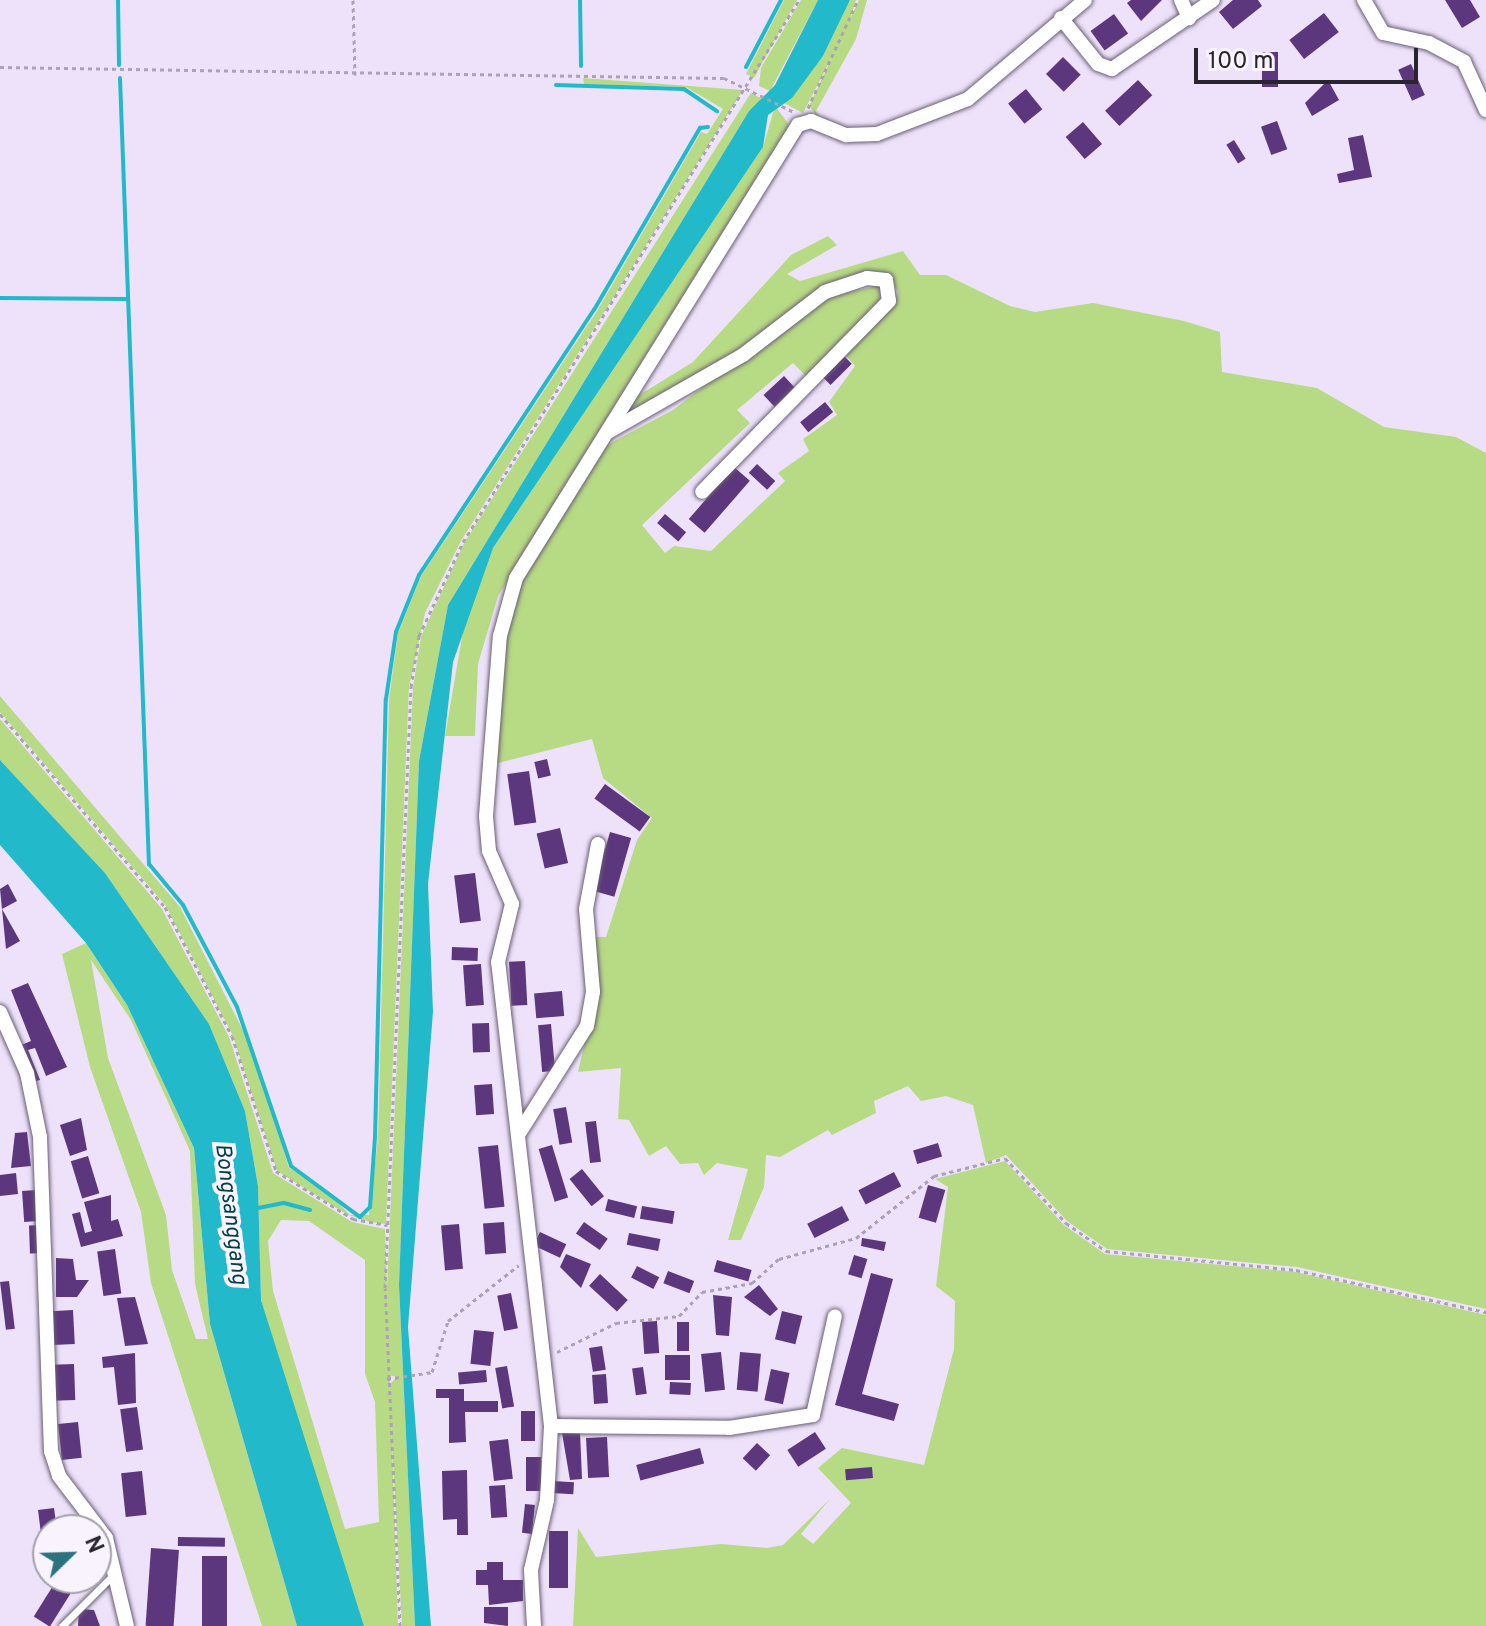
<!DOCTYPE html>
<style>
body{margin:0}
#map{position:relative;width:1486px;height:1626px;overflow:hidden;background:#eee2fb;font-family:Overpass,sans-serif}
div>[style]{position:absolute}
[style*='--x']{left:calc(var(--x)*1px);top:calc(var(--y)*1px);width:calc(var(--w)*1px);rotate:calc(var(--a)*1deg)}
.green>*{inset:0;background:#b7da84}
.water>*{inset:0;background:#22b9ca}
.stream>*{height:4px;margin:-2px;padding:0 2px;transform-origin:2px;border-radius:2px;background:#22b9ca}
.building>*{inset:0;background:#5c377d;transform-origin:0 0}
.path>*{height:3px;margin-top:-1.5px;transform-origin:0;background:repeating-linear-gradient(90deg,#aba2b5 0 4px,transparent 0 8px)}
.roads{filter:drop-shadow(0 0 2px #695f74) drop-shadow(0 0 2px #695f74)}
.lane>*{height:7px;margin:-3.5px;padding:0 3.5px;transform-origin:3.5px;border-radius:3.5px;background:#fff}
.street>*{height:14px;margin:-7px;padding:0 7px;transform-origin:7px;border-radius:7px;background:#fff}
span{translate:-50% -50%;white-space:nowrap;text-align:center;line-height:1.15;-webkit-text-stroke:8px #f8f3fd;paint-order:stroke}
.water-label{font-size:22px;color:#004148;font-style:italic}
.north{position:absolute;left:32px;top:1514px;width:80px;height:80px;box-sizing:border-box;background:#f8f3fd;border:2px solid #a5a1aa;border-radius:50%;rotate:67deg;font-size:22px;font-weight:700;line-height:32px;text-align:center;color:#29252e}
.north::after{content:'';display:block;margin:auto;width:28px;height:36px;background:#2c737f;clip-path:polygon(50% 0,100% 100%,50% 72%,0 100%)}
.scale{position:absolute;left:1194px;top:48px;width:224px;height:36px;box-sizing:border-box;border:4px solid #29252e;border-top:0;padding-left:10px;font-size:24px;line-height:28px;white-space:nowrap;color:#29252e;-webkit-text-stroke:6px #f8f3fd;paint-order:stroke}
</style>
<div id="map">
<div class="green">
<i style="clip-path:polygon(784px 0,797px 0,754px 78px,746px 74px)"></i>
<i style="clip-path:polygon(801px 0,818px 0,770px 91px,759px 86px,761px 68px)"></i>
<i style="clip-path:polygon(850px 0,856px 0,848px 26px,803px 113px,780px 101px,792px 97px,823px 56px)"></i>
<i style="clip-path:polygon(859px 0,867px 0,856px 39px,816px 111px,821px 121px,809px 106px)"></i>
<i style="clip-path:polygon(583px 78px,743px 90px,461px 541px,425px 613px,409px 687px,386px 1224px,370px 1222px,346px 1214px,277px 1171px,233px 1036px,166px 906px,0 712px,0 696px,180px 907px,252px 1048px,289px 1168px,323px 1187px,350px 1215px,369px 1215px,378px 1138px,389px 699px,398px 633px,421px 576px,597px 311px,701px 132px,707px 134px,723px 109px,686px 87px,584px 84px)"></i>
<i style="clip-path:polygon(751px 93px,764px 100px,749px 111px,448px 605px,419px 761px,399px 1285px,415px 1626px,402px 1626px,389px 1385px,397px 1377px,389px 1375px,387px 1288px,413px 687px,421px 637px,464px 543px)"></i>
<i style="clip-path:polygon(775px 106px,790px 126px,498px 596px,478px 664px,475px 736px,445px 736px,468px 602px,493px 548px,763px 147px)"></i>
<i style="clip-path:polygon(828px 236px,837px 245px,787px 274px,800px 281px,903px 251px,920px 275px,946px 275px,1010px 306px,1035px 312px,1093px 303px,1184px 321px,1220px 332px,1222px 372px,1317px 388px,1384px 427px,1456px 437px,1486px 453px,1486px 1309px,1297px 1267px,1107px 1249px,1067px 1221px,1006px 1155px,986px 1163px,973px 1105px,946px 1096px,921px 1101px,908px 1086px,874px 1101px,876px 1113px,832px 1135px,828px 1130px,780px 1157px,766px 1155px,764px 1187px,741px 1240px,728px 1240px,748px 1169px,717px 1163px,704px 1175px,698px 1163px,680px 1164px,666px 1146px,649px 1156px,629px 1120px,618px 1119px,621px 1068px,578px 1072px,598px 986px,591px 937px,606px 937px,637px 840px,652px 818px,603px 778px,592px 739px,494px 764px,509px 613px,528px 565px,607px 445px,673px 410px,819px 299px,881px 285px,879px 303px,806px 376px,793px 363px,737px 410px,750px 423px,642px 525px,665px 553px,674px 546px,711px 551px,785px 481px,778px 473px,809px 451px,803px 439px,837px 415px,829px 402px,855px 366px,844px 353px,894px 305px,898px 292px,889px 275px,828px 287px,745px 352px,623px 424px,631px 400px,693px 362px,791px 255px)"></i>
<i style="clip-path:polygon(evenodd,0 719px,162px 909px,229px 1037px,273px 1173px,352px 1222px,385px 1229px,398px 1626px,364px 1626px,306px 1451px,261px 1300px,258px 1186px,245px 1111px,209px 1024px,105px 873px,0 760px,0 719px,281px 1220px,309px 1221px,365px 1260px,365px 1374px,375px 1402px,379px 1522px,345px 1529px,273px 1291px,268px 1241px,281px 1220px)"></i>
<i style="clip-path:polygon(evenodd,86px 943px,127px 1005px,194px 1148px,210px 1324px,297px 1626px,262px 1626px,151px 1283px,141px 1212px,90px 1067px,62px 954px,86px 943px,91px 960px,131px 1020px,190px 1151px,195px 1284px,208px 1339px,196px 1339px,172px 1270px,166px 1215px,108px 1058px,91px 960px)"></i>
<i style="clip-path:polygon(1005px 1161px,1064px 1225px,1105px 1254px,1296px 1272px,1486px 1315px,1486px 1626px,573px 1626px,578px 1528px,596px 1557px,721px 1544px,767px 1548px,783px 1545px,830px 1499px,801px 1534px,813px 1544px,851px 1503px,818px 1468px,842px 1448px,924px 1465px,954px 1349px,955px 1301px,936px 1286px,948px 1187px,935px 1179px)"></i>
</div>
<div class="water">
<i style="clip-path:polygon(818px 0,850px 0,823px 56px,792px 98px,768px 115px,763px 147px,493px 548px,453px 662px,428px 884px,433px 1012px,408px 1327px,431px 1626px,415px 1626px,399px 1285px,419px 761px,448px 605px,749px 111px,775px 85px)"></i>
<i style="clip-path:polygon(0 760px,105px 873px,209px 1024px,245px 1111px,258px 1186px,261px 1300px,364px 1626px,297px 1626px,210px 1324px,194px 1148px,127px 1005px,86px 943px,0 845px)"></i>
</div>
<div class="stream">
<i style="--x:118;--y:0;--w:65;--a:89.1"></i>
<i style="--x:580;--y:0;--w:66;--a:89.1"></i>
<i style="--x:746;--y:67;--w:76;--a:-62.4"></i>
<i style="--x:120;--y:78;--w:787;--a:87.89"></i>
<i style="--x:149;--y:864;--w:53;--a:50.3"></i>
<i style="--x:183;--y:905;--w:115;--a:62.1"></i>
<i style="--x:237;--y:1007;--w:168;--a:71.2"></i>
<i style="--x:291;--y:1166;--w:86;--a:36.5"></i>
<i style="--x:360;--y:1217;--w:14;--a:-45"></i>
<i style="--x:370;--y:1207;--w:69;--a:-85.9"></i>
<i style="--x:375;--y:1138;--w:439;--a:-88.6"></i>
<i style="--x:386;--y:699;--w:68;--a:-81.5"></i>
<i style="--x:396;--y:632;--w:61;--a:-68"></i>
<i style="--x:419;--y:575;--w:318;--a:-56.6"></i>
<i style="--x:594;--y:310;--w:211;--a:-59.8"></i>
<i style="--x:700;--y:128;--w:8;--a:-7"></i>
<i style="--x:556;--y:85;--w:128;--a:1.8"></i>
<i style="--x:684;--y:89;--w:40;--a:34"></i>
<i style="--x:0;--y:298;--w:128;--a:0.4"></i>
<i style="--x:258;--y:1208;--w:26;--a:-11"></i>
<i style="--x:284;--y:1203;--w:27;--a:15"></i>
</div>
<div class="building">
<i style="clip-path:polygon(1162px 0,1141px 21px,1127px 3px,1131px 0)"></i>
<i style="clip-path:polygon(1233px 0,1258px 0,1262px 6px,1233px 29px,1219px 12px)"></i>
<i style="clip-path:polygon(1445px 0,1470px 0,1480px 17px,1462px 28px)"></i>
<i style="left:1324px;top:13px;width:24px;height:44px;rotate:52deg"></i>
<i style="left:1114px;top:14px;width:24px;height:29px;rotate:54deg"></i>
<i style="left:1262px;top:52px;width:16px;height:35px"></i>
<i style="left:1063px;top:57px;width:25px;height:24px;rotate:45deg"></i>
<i style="left:1411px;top:64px;width:34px;height:14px;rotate:66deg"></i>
<i style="left:1138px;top:80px;width:21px;height:45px;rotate:47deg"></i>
<i style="clip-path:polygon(1328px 80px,1339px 100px,1312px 116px,1305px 103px)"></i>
<i style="left:1026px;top:89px;width:26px;height:23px;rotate:51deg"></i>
<i style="left:1277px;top:121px;width:30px;height:17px;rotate:70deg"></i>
<i style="left:1083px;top:122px;width:29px;height:23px;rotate:49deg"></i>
<i style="clip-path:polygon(1363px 135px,1372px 177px,1339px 183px,1337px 174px,1354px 170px,1348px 138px)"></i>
<i style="left:1234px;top:140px;width:22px;height:9px;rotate:58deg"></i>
<i style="left:844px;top:356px;width:11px;height:30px;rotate:45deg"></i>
<i style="left:784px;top:376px;width:16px;height:28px;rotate:47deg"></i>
<i style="left:825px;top:402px;width:13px;height:32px;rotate:51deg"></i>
<i style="left:757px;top:464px;width:25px;height:12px;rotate:43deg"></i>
<i style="left:734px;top:467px;width:21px;height:69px;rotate:41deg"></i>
<i style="left:665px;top:514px;width:28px;height:12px;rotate:41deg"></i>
<i style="left:547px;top:759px;width:17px;height:13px;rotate:77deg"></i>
<i style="left:529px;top:771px;width:52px;height:22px;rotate:82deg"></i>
<i style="left:605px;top:784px;width:56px;height:18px;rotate:36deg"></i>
<i style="left:560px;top:828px;width:36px;height:24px;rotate:77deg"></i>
<i style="left:610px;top:832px;width:22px;height:61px;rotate:16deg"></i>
<i style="left:475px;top:873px;width:48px;height:21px;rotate:83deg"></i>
<i style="clip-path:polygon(8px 884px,17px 901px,2px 909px,20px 941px,6px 949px,0 889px)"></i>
<i style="left:452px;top:947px;width:26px;height:13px;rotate:2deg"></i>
<i style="left:525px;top:961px;width:44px;height:16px;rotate:87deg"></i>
<i style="left:481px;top:964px;width:41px;height:18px;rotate:86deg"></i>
<i style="clip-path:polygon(28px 983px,67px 1067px,46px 1076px,35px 1048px,28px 1050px,40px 1080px,33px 1082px,19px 1046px,31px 1041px,11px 990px)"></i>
<i style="left:562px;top:991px;width:25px;height:28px;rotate:85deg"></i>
<i style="left:489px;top:1023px;width:29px;height:17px;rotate:88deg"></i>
<i style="left:551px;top:1024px;width:47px;height:13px;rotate:85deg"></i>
<i style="left:492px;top:1084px;width:30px;height:18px;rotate:86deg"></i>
<i style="left:566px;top:1107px;width:36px;height:13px;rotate:80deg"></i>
<i style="clip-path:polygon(81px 1118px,87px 1150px,70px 1156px,60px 1125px)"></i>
<i style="left:596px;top:1121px;width:41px;height:11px;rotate:83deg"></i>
<i style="clip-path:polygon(27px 1132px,31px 1166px,11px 1168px,15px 1133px)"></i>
<i style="left:938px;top:1143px;width:14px;height:26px;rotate:73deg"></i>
<i style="left:498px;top:1145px;width:62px;height:20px;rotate:84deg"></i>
<i style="left:552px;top:1145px;width:55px;height:14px;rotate:73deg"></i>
<i style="left:88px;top:1156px;width:39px;height:18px;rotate:73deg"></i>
<i style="left:582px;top:1169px;width:35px;height:16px;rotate:51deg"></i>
<i style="left:894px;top:1172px;width:16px;height:40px;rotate:63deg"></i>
<i style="clip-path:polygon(16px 1173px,18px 1194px,0 1196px,0 1175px)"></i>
<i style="left:928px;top:1185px;width:18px;height:34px;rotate:16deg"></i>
<i style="left:36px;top:1190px;width:31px;height:14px;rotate:86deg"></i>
<i style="clip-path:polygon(111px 1195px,111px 1221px,118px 1219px,123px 1236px,81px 1247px,72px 1214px,80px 1212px,85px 1233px,92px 1231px,84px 1202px)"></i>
<i style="left:608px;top:1199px;width:30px;height:12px;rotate:14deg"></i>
<i style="left:642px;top:1206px;width:33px;height:13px;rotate:9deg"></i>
<i style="left:842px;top:1206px;width:16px;height:39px;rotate:63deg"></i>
<i style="left:504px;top:1222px;width:31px;height:21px;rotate:86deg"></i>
<i style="left:584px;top:1222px;width:29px;height:14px;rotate:35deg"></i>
<i style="left:459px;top:1224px;width:45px;height:18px;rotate:85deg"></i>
<i style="left:42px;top:1225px;width:28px;height:13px;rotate:88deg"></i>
<i style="left:540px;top:1232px;width:29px;height:15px;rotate:25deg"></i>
<i style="left:629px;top:1233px;width:32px;height:12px;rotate:11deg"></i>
<i style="clip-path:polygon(862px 1238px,886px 1242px,884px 1251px,861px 1246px)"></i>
<i style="left:115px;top:1249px;width:45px;height:18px;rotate:82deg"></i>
<i style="clip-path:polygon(566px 1254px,591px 1264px,581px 1288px,560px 1267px)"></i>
<i style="left:854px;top:1255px;width:14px;height:20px;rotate:17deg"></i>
<i style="clip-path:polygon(56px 1258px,73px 1259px,76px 1280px,89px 1280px,77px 1297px,56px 1297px)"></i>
<i style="left:717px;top:1260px;width:36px;height:12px;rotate:16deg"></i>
<i style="left:637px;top:1266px;width:25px;height:13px;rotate:27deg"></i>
<i style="left:668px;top:1271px;width:28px;height:13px;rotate:21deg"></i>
<i style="clip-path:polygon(871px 1273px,893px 1279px,862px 1394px,899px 1404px,894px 1421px,835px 1405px)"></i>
<i style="left:600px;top:1274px;width:38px;height:16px;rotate:43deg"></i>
<i style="left:9px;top:1281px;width:48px;height:9px;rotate:83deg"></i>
<i style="clip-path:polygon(759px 1285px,778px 1309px,770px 1316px,744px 1297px)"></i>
<i style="left:511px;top:1293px;width:36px;height:14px;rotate:79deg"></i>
<i style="clip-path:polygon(713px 1295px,732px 1297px,729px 1336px,716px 1335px)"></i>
<i style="clip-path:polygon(135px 1297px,148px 1344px,125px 1346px,117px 1298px)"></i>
<i style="left:73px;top:1310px;width:34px;height:22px;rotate:87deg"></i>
<i style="left:782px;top:1311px;width:21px;height:29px;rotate:14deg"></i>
<i style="left:657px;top:1321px;width:32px;height:15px;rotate:86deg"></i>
<i style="left:677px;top:1322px;width:12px;height:29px"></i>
<i style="left:474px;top:1330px;width:20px;height:34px;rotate:6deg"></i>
<i style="left:602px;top:1346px;width:24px;height:13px;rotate:81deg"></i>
<i style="left:721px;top:1352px;width:38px;height:20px;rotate:84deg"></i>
<i style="left:740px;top:1352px;width:21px;height:38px;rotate:5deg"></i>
<i style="clip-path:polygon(135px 1353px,136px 1403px,118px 1405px,114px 1367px,103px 1368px,102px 1357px)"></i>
<i style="left:665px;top:1355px;width:25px;height:25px"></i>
<i style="left:74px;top:1364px;width:36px;height:22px;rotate:88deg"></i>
<i style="left:507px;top:1366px;width:41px;height:12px;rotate:80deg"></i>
<i style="left:643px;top:1367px;width:27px;height:11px;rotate:82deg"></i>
<i style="left:771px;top:1369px;width:19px;height:32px;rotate:12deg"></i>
<i style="left:486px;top:1370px;width:12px;height:28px;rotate:85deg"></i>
<i style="left:606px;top:1374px;width:29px;height:14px;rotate:86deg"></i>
<i style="left:670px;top:1382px;width:21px;height:12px;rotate:3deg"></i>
<i style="clip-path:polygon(436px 1389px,464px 1389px,464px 1401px,498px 1401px,498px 1412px,465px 1412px,466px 1442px,449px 1443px,449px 1398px,436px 1398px)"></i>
<i style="left:137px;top:1407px;width:43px;height:17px;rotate:82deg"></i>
<i style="left:521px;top:1411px;width:14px;height:30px"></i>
<i style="left:78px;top:1422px;width:36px;height:20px;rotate:84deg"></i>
<i style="clip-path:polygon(580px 1432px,582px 1479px,570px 1480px,562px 1433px)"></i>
<i style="left:815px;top:1432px;width:20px;height:33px;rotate:57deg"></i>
<i style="left:607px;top:1437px;width:40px;height:21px;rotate:87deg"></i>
<i style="left:508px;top:1439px;width:40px;height:19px;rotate:83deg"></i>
<i style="left:757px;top:1443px;width:18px;height:21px;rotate:43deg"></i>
<i style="left:700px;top:1448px;width:16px;height:66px;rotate:75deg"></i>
<i style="left:526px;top:1457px;width:15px;height:34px"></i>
<i style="left:872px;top:1467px;width:11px;height:27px;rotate:85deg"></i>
<i style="clip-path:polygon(467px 1470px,468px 1535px,457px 1535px,457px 1519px,443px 1520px,442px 1471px)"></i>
<i style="left:142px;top:1471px;width:44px;height:21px;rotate:84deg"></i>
<i style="left:552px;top:1481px;width:22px;height:12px;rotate:3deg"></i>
<i style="left:505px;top:1485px;width:32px;height:16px;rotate:86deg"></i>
<i style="left:525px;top:1504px;width:10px;height:29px;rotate:6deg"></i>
<i style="clip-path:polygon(54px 1508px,57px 1530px,48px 1530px,42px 1542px,38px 1510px)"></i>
<i style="left:549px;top:1531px;width:19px;height:57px"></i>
<i style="left:178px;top:1537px;width:47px;height:9px;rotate:1deg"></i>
<i style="left:151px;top:1548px;width:28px;height:78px;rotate:4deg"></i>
<i style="left:202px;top:1556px;width:25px;height:70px"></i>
<i style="clip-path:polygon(487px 1562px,503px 1562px,503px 1580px,523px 1580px,523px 1601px,489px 1605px,488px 1585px,476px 1585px,476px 1570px,487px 1570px)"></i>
<i style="left:56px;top:1581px;width:19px;height:42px;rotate:32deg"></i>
<i style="clip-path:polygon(484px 1607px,508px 1607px,508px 1626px,484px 1623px)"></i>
<i style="clip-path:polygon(79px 1609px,94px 1610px,100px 1626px,78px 1626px)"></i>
</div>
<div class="path">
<i style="--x:353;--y:0;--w:75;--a:88.5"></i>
<i style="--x:0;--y:67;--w:724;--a:0.87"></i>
<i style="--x:724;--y:78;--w:78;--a:25.9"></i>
<i style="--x:808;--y:108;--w:119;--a:-65.2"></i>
<i style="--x:0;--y:714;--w:254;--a:49.5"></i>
<i style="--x:165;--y:907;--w:145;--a:62.6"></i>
<i style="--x:232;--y:1036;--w:142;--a:71.9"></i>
<i style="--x:276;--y:1171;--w:91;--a:31.9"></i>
<i style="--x:353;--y:1219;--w:35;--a:10"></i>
<i style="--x:557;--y:1352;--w:66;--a:-26.2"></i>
<i style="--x:616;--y:1323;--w:63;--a:-6.3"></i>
<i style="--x:679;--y:1316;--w:33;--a:-46"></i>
<i style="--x:702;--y:1292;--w:51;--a:-10.2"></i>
<i style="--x:752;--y:1283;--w:36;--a:-42"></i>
<i style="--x:779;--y:1259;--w:80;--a:-15.3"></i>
<i style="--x:856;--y:1238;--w:100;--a:-38.5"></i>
<i style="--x:934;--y:1176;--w:73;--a:-14.2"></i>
<i style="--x:1005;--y:1158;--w:89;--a:46.8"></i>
<i style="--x:1066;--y:1223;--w:49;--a:35"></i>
<i style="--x:1106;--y:1251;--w:191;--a:5.7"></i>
<i style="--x:1296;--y:1270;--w:195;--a:12.5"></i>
<i style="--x:387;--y:1379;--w:46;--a:-8.8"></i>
<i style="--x:432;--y:1372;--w:53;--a:-72.6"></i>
<i style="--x:448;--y:1321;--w:90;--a:-38.3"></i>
<i style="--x:400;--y:1626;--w:338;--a:-92.5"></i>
<i style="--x:385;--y:1288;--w:602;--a:-87.52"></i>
<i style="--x:411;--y:687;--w:52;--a:-81.1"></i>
<i style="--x:419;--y:636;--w:104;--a:-64.9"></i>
<i style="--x:463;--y:542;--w:638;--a:-58.2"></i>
</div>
<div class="roads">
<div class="lane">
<i style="--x:62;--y:1626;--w:72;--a:-45"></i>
</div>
<div class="street">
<i style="--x:1181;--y:0;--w:20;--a:66"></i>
<i style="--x:1364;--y:0;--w:38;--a:60"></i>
<i style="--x:1383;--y:33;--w:47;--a:12.3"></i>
<i style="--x:1429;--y:43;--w:40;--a:28"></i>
<i style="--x:1464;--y:62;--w:53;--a:65.4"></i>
<i style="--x:1061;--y:18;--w:59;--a:51.2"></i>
<i style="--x:1098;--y:64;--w:15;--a:20"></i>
<i style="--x:1112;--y:69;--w:122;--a:-34.3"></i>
<i style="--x:608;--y:432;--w:155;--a:-29.7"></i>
<i style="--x:743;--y:355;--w:103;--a:-37.5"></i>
<i style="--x:825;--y:292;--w:44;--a:-18.4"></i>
<i style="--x:867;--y:278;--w:19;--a:6"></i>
<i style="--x:886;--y:280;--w:21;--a:82"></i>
<i style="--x:889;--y:301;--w:267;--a:134.4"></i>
<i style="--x:0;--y:1012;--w:67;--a:66.1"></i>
<i style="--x:27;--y:1073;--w:65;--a:78.5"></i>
<i style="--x:40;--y:1137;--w:314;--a:88"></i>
<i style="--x:51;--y:1451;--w:26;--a:72"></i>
<i style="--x:59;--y:1476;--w:78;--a:52.8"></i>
<i style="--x:106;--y:1538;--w:90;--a:76.6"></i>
<i style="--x:518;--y:1135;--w:129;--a:-57.7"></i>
<i style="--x:587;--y:1026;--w:35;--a:-80"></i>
<i style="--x:593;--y:992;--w:83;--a:-94.8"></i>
<i style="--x:586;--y:909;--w:66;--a:-79.5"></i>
<i style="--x:551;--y:1426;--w:178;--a:0.6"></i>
<i style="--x:729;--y:1428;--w:85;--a:-8.8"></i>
<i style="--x:813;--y:1415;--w:101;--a:-77.5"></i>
<i style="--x:534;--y:1626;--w:56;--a:-93.1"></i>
<i style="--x:531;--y:1570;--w:72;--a:-77.1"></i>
<i style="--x:547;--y:1500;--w:74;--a:-86.9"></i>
<i style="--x:551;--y:1426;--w:467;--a:-96.5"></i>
<i style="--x:498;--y:962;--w:60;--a:-76.4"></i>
<i style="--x:512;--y:904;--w:58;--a:-113.5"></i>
<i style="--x:489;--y:851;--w:35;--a:-95"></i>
<i style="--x:486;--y:816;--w:181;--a:-85.6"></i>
<i style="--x:500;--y:636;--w:60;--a:-74.6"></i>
<i style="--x:516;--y:578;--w:534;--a:-58.1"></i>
<i style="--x:798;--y:125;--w:14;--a:-17"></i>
<i style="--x:811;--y:121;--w:38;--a:22"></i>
<i style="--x:846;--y:135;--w:31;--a:-2"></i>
<i style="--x:877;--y:134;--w:97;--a:-21"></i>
<i style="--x:968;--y:99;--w:153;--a:-40.2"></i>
</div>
</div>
<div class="water-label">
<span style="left:230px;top:1214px;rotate:83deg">Bongsanggang</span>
</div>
<div class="north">N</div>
<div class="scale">100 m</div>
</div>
